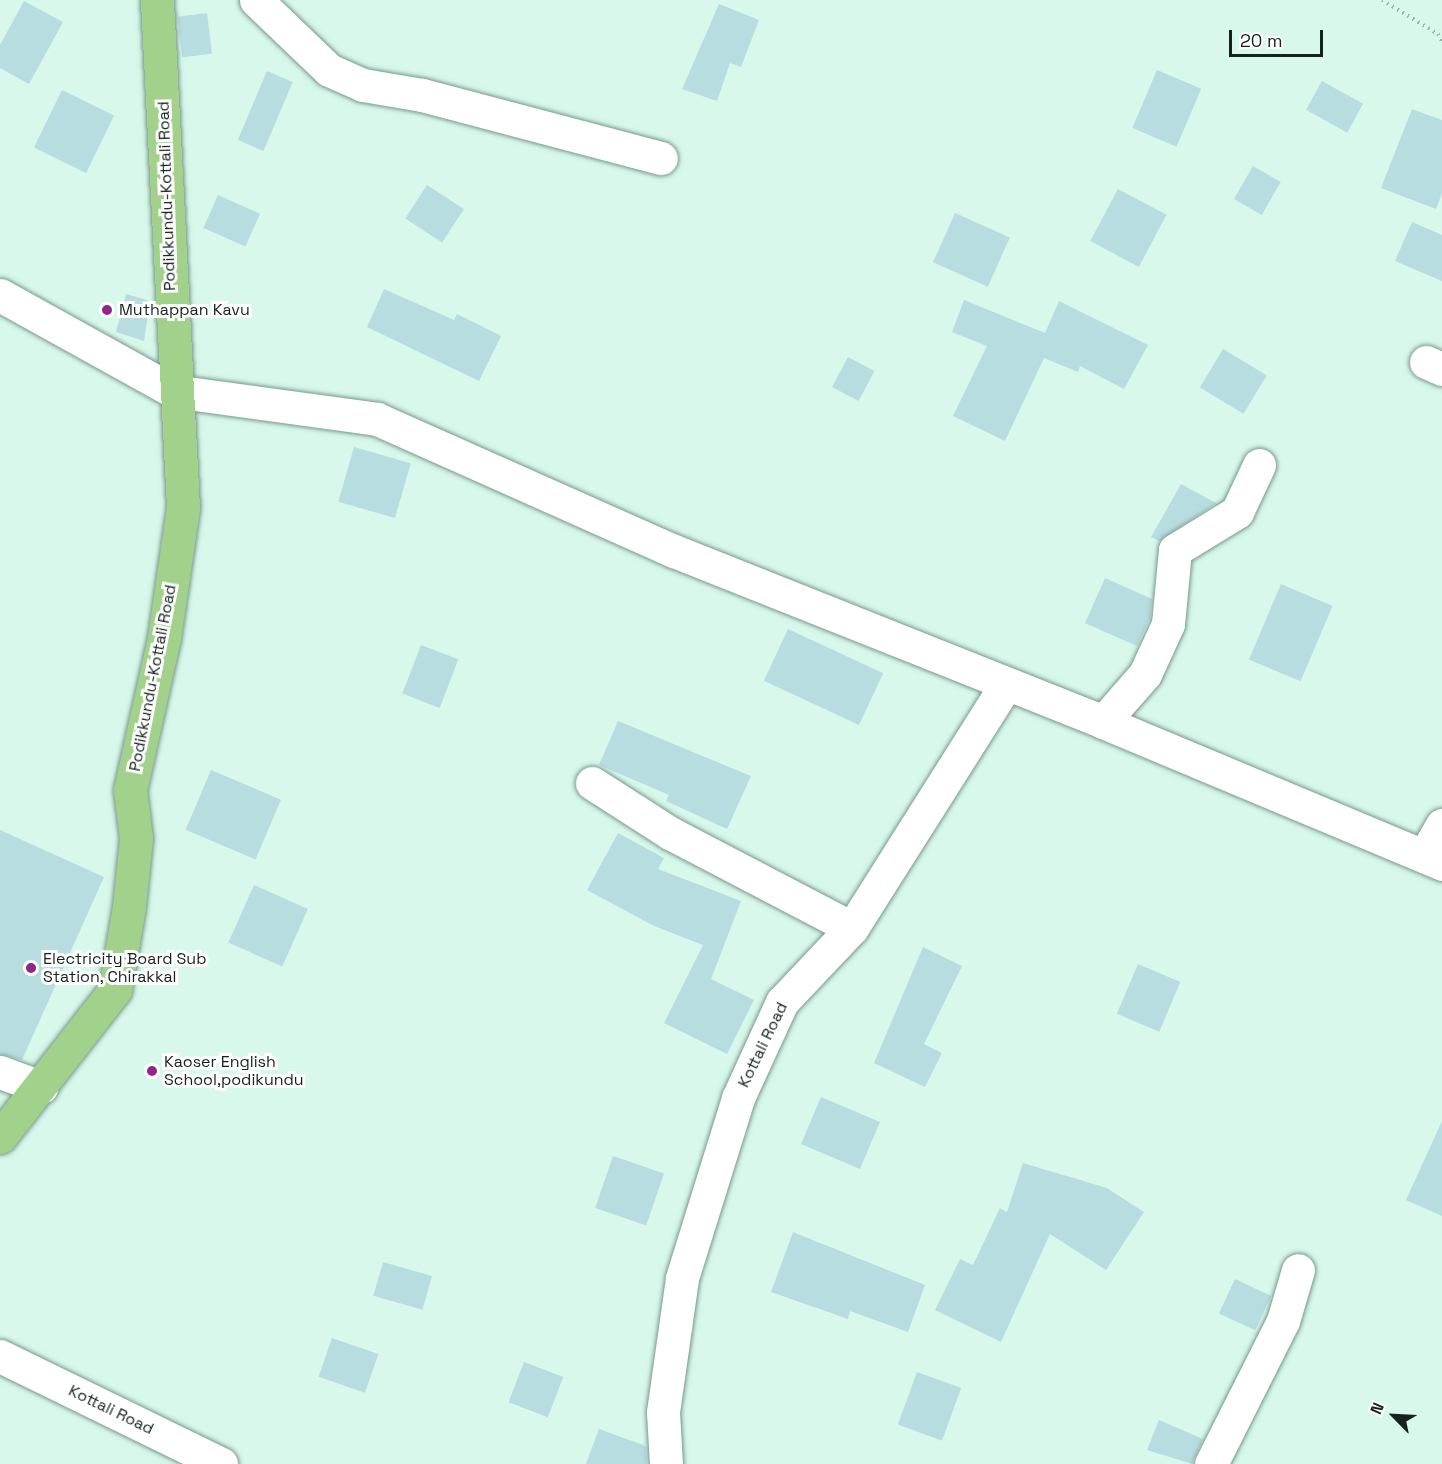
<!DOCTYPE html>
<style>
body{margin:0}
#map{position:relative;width:1442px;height:1464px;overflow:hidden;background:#d7f8eb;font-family:"Space Grotesk",sans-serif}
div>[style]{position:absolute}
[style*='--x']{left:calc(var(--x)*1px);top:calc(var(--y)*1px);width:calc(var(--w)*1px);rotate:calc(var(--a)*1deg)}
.building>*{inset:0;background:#b8dde0;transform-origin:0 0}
.path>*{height:4px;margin-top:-2px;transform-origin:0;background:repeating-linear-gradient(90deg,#9ab4aa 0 1.5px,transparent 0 6px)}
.roads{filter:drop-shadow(0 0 2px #7a988d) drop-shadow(0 0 2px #7a988d)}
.minor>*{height:33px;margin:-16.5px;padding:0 16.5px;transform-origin:16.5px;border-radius:16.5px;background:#fff}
.major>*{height:33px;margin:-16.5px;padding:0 16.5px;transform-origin:16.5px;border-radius:16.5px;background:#a1d18b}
.dots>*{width:16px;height:16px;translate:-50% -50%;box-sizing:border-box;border:3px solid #fff;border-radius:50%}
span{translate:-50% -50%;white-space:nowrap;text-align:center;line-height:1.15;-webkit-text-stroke:6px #fff;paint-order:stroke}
.street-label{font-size:16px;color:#16221e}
.poi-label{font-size:16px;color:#16221e}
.left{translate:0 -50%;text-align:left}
.north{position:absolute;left:1364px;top:1386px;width:60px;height:60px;-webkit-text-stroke:4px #fff;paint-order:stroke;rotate:294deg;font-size:16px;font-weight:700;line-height:24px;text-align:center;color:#16221e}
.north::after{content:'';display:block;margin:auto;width:21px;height:27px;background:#16221e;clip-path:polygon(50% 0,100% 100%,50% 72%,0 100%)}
.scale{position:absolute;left:1229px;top:30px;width:94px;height:27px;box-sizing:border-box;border:3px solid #16221e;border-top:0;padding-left:8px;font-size:18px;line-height:21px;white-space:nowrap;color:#16221e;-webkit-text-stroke:4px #fff;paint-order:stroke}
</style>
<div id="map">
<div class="building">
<i style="clip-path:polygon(24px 1px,63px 22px,29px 84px,0 68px,0 45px)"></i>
<i style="clip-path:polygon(719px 4px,759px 20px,741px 67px,730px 63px,717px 101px,682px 89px)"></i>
<i style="left:207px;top:13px;width:41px;height:30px;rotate:83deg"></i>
<i style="left:1157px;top:70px;width:48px;height:63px;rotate:23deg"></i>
<i style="left:267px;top:71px;width:28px;height:75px;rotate:23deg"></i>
<i style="left:1322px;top:81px;width:47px;height:33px;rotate:29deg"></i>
<i style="left:62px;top:90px;width:58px;height:64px;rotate:26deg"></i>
<i style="clip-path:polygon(1412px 109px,1442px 120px,1442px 193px,1436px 209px,1381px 188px)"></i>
<i style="left:1253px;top:166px;width:32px;height:38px;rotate:30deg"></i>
<i style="left:427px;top:185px;width:44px;height:40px;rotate:33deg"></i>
<i style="left:1118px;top:189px;width:55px;height:59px;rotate:28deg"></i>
<i style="left:218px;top:195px;width:46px;height:36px;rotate:24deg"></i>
<i style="left:955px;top:213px;width:60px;height:54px;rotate:24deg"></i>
<i style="clip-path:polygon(1412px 222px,1442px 235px,1442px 281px,1395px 261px)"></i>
<i style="clip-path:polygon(384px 289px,454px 320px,457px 314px,501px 336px,479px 381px,367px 327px)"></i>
<i style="clip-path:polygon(126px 294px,150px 301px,144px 341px,116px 332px)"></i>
<i style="clip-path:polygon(964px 300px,1045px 333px,1059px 301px,1148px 345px,1124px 389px,1080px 366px,1078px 372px,1044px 358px,1005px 441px,953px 416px,987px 346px,952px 332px)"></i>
<i style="left:1223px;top:349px;width:51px;height:45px;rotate:31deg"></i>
<i style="left:848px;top:357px;width:30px;height:34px;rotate:28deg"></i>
<i style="left:354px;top:447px;width:59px;height:57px;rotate:16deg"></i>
<i style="clip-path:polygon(1181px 484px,1216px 503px,1159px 541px,1151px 537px)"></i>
<i style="clip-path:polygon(1105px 578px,1152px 599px,1150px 618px,1137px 646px,1085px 623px)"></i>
<i style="left:1281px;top:584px;width:56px;height:82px;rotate:23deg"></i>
<i style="left:788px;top:629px;width:105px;height:57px;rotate:25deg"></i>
<i style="left:421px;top:645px;width:40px;height:52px;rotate:21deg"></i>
<i style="clip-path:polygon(618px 721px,751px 776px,727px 829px,666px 801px,669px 795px,599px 765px)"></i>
<i style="left:211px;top:770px;width:76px;height:65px;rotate:23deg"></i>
<i style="clip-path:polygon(0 830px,104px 877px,22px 1060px,0 1054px)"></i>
<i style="clip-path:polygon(618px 833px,664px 858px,658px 869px,741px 901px,711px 979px,754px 1000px,727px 1054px,664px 1023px,703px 945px,654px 926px,587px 890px)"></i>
<i style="left:254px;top:885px;width:59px;height:63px;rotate:24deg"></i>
<i style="clip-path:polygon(923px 947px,962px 966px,924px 1044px,942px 1053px,925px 1087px,874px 1063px)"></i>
<i style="left:1138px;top:964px;width:46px;height:54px;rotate:23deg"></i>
<i style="left:821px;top:1097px;width:64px;height:51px;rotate:23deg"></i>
<i style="clip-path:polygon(1442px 1121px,1442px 1216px,1406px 1200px)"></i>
<i style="left:613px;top:1156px;width:54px;height:55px;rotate:19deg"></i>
<i style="clip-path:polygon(1023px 1163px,1107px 1188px,1144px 1212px,1106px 1270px,1050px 1234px,1001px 1342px,935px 1310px,960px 1259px,973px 1265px,1000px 1208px,1007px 1212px)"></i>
<i style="clip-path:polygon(793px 1232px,925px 1285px,908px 1332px,850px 1311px,848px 1319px,771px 1292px)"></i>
<i style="left:383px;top:1262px;width:51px;height:35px;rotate:16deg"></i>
<i style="left:1235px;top:1279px;width:40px;height:38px;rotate:25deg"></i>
<i style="left:332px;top:1338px;width:49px;height:41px;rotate:19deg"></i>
<i style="left:524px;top:1362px;width:42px;height:43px;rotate:21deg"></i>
<i style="left:917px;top:1372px;width:47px;height:56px;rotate:20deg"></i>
<i style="clip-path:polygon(1159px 1420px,1203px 1439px,1192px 1464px,1147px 1450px)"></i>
<i style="clip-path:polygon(599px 1429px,646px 1446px,647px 1464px,586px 1464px)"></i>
</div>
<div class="path">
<i style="--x:1382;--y:0;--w:66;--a:31.3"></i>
<i style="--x:1438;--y:34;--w:8;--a:60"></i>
</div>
<div class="roads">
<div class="minor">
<i style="--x:256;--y:0;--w:101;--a:43.8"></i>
<i style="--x:329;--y:70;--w:37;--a:24"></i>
<i style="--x:363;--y:85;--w:60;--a:9.6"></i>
<i style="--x:422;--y:95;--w:247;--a:14.8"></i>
<i style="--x:0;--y:295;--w:198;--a:29"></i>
<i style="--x:173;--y:391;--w:206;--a:7.8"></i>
<i style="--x:377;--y:419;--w:325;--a:24"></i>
<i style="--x:674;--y:551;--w:462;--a:21.7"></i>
<i style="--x:1103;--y:722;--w:368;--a:22.7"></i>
<i style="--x:1426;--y:362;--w:17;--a:24"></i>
<i style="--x:1103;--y:722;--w:64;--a:-48.8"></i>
<i style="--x:1145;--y:674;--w:55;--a:-65.3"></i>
<i style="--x:1168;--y:624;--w:74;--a:-84.6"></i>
<i style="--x:1175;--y:550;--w:73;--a:-31.5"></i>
<i style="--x:1237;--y:512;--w:52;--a:-64.9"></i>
<i style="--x:592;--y:783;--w:93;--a:32.7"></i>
<i style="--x:670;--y:833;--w:205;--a:27.6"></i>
<i style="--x:1424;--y:856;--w:36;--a:-60"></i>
<i style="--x:0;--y:1072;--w:44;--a:20.1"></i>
<i style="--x:0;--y:1356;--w:246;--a:26"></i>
<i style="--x:666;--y:1464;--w:52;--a:-93.3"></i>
<i style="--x:663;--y:1412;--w:135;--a:-81.9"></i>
<i style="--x:682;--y:1278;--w:189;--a:-72.7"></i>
<i style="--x:738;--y:1098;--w:106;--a:-65.4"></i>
<i style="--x:782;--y:1002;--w:102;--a:-46.6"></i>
<i style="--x:852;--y:928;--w:286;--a:-57.7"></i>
<i style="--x:1211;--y:1464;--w:160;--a:-63.3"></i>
<i style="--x:1283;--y:1321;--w:53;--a:-73.6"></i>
</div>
<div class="major">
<i style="--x:0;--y:1137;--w:187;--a:-52"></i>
<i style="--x:115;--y:990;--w:85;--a:-80.5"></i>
<i style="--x:129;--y:906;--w:68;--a:-84.1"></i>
<i style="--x:136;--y:838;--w:48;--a:-97.1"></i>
<i style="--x:130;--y:790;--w:156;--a:-77.4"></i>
<i style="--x:164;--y:638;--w:132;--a:-81.7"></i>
<i style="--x:183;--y:507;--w:508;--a:-92.94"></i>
</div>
</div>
<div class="dots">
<i style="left:107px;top:310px;background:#922587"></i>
<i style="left:31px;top:968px;background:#922587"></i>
<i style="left:152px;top:1071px;background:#922587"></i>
</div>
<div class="street-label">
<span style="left:167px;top:196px;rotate:-92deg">Podikkundu-Kottali Road</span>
<span style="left:153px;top:678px;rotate:-79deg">Podikkundu-Kottali Road</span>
<span style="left:763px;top:1045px;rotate:-64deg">Kottali Road</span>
<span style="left:111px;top:1410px;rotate:26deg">Kottali Road</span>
</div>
<div class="poi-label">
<span class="left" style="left:119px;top:310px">Muthappan Kavu</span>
<span class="left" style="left:43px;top:968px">Electricity Board Sub<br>Station, Chirakkal</span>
<span class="left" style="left:164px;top:1071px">Kaoser English<br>School,podikundu</span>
</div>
<div class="north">N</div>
<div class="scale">20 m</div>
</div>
